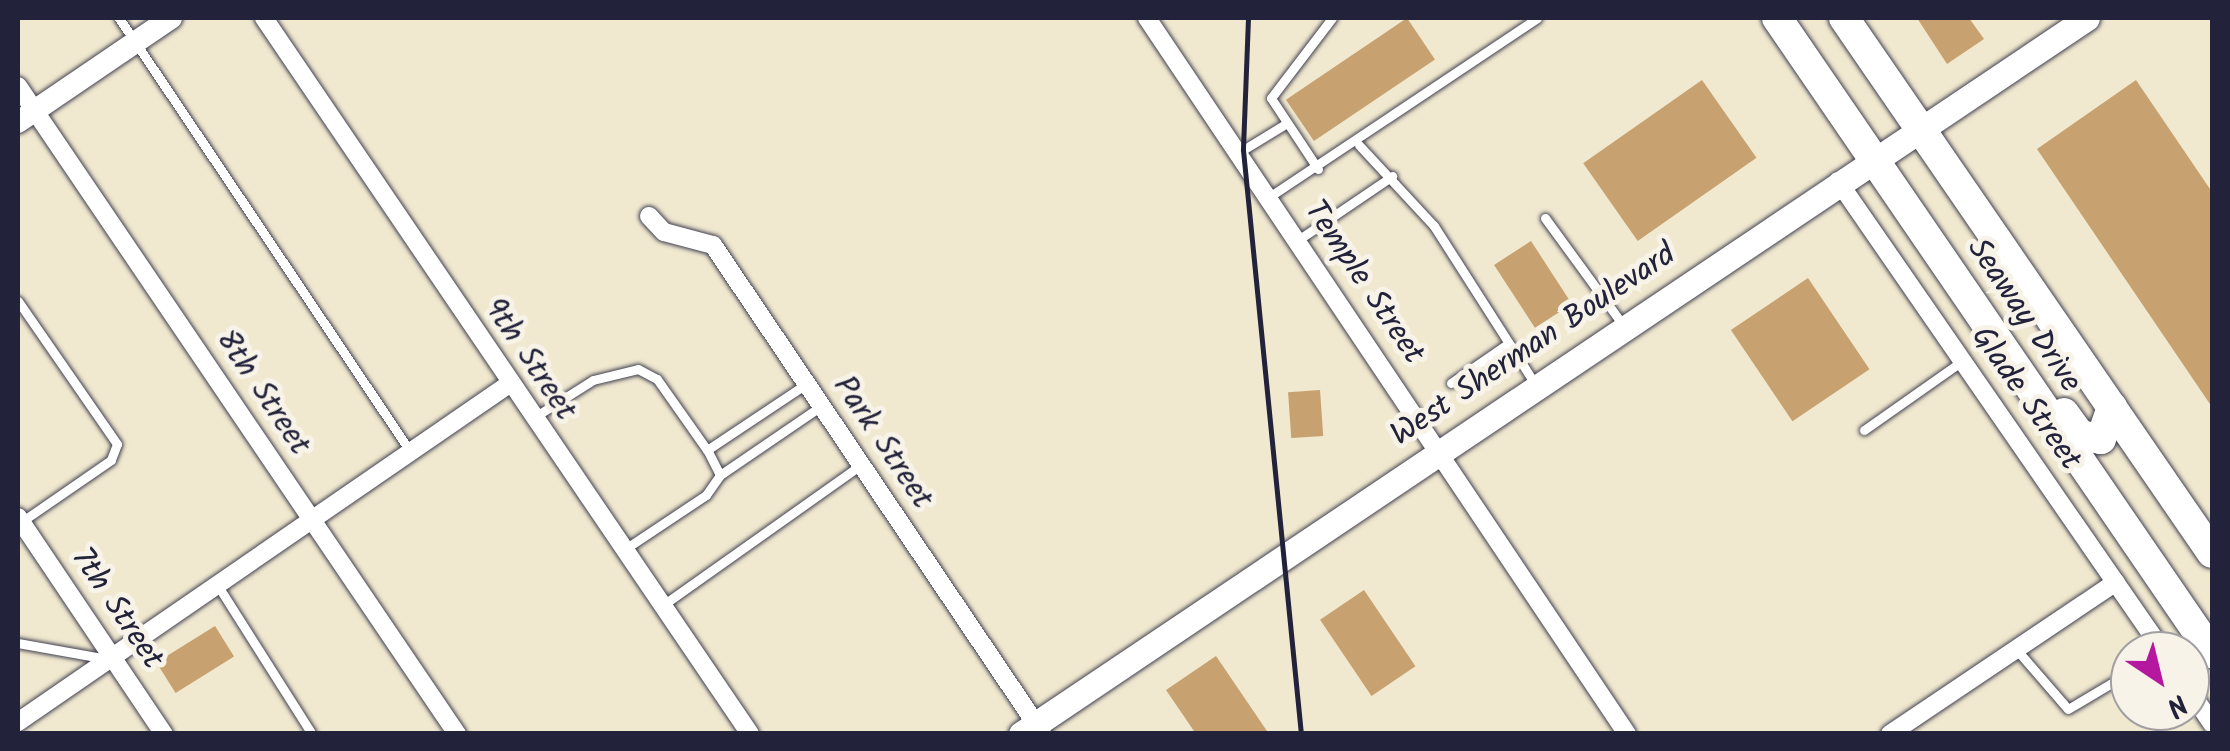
<!DOCTYPE html>
<style>
body{margin:0}
#map{position:relative;width:2230px;height:751px;overflow:hidden;background:#f0e8cf;font-family:Kalam,sans-serif}
div>[style]{position:absolute}
[style*='--x']{left:calc(var(--x)*1px);top:calc(var(--y)*1px);width:calc(var(--w)*1px);rotate:calc(var(--a)*1deg)}
.building>*{inset:0;background:#c7a16f;transform-origin:0 0}
.roads{filter:drop-shadow(0 0 2px #414051) drop-shadow(0 0 2px #414051)}
.service>*{height:9px;margin:-4.5px;padding:0 4.5px;transform-origin:4.5px;border-radius:4.5px;background:#fff}
.minor>*{height:18px;margin:-9px;padding:0 9px;transform-origin:9px;border-radius:9px;background:#fff}
.tertiary>*{height:22px;margin:-11px;padding:0 11px;transform-origin:11px;border-radius:11px;background:#fff}
.secondary>*{height:25px;margin:-12.5px;padding:0 12.5px;transform-origin:12.5px;border-radius:12.5px;background:#fff}
.trunk>*{height:30px;margin:-15px;padding:0 15px;transform-origin:15px;border-radius:15px;background:#fff}
.rail>*{height:5px;margin:-2.5px;padding:0 2.5px;transform-origin:2.5px;border-radius:2.5px;background:#22223b}
span{translate:-50% -50%;white-space:nowrap;text-align:center;line-height:1.15;-webkit-text-stroke:10px #f7f3e8;paint-order:stroke}
.street-label{font-size:32px;color:#22223b}
.frame{position:absolute;inset:0;border:20px solid #22223b;pointer-events:none}
.north{position:absolute;left:2110px;top:631px;width:100px;height:100px;box-sizing:border-box;background:#f7f3e8;border:2px solid #a29fa3;border-radius:50%;rotate:145deg;font-size:28px;font-weight:700;line-height:40px;text-align:center;color:#22223b}
.north::after{content:'';display:block;margin:auto;width:35px;height:45px;background:#b5179e;clip-path:polygon(50% 0,100% 100%,50% 72%,0 100%)}
</style>
<div id="map">
<div class="building">
<i style="left:1407px;top:18px;width:50px;height:146px;rotate:56deg"></i>
<i style="clip-path:polygon(1917px 18px,1969px 18px,1984px 39px,1947px 64px)"></i>
<i style="left:1702px;top:80px;width:95px;height:145px;rotate:55deg"></i>
<i style="clip-path:polygon(2136px 80px,2212px 192px,2212px 407px,2037px 149px)"></i>
<i style="left:1531px;top:241px;width:75px;height:44px;rotate:57deg"></i>
<i style="left:1808px;top:278px;width:110px;height:93px;rotate:56deg"></i>
<i style="left:1320px;top:390px;width:46px;height:32px;rotate:86deg"></i>
<i style="left:1364px;top:590px;width:92px;height:53px;rotate:56deg"></i>
<i style="left:215px;top:626px;width:36px;height:69px;rotate:58deg"></i>
<i style="clip-path:polygon(1216px 656px,1269px 734px,1196px 734px,1166px 690px)"></i>
</div>
<div class="roads">
<div class="service">
<i style="--x:119;--y:18;--w:522;--a:56.1"></i>
<i style="--x:1359;--y:145;--w:110;--a:47.2"></i>
<i style="--x:1434;--y:226;--w:188;--a:57.4"></i>
<i style="--x:1238;--y:153;--w:57;--a:-31.5"></i>
<i style="--x:1318;--y:169;--w:85;--a:-123.5"></i>
<i style="--x:1271;--y:98;--w:101;--a:-52.7"></i>
<i style="--x:1269;--y:197;--w:322;--a:-33.7"></i>
<i style="--x:1545;--y:218;--w:132;--a:53.9"></i>
<i style="--x:1298;--y:240;--w:114;--a:-34.2"></i>
<i style="--x:18;--y:301;--w:174;--a:55.3"></i>
<i style="--x:117;--y:444;--w:17;--a:111"></i>
<i style="--x:111;--y:460;--w:109;--a:145.4"></i>
<i style="--x:1451;--y:383;--w:70;--a:-34.6"></i>
<i style="--x:533;--y:418;--w:71;--a:-32.3"></i>
<i style="--x:593;--y:380;--w:46;--a:-13.7"></i>
<i style="--x:638;--y:369;--w:21;--a:28"></i>
<i style="--x:657;--y:379;--w:87;--a:54.8"></i>
<i style="--x:1864;--y:430;--w:120;--a:-35.1"></i>
<i style="--x:720;--y:475;--w:122;--a:-34.3"></i>
<i style="--x:622;--y:551;--w:101;--a:-33.7"></i>
<i style="--x:706;--y:495;--w:24;--a:-55"></i>
<i style="--x:720;--y:475;--w:28;--a:-117"></i>
<i style="--x:707;--y:450;--w:119;--a:-33.7"></i>
<i style="--x:218;--y:586;--w:175;--a:57.6"></i>
<i style="--x:663;--y:605;--w:242;--a:-35.3"></i>
<i style="--x:18;--y:643;--w:85;--a:10.1"></i>
<i style="--x:2016;--y:649;--w:79;--a:49.1"></i>
<i style="--x:2068;--y:709;--w:72;--a:-30.8"></i>
</div>
<div class="minor">
<i style="--x:264;--y:18;--w:865;--a:55.83"></i>
<i style="--x:1147;--y:18;--w:862;--a:56.16"></i>
<i style="--x:18;--y:86;--w:783;--a:55.88"></i>
<i style="--x:1838;--y:181;--w:571;--a:55.34"></i>
<i style="--x:649;--y:216;--w:22;--a:47"></i>
<i style="--x:664;--y:232;--w:51;--a:14.9"></i>
<i style="--x:713;--y:245;--w:589;--a:56.01"></i>
<i style="--x:18;--y:517;--w:262;--a:56.1"></i>
<i style="--x:2190;--y:691;--w:40;--a:56"></i>
<i style="--x:18;--y:722;--w:596;--a:-34.54"></i>
<i style="--x:1890;--y:734;--w:272;--a:-33.9"></i>
</div>
<div class="tertiary">
<i style="--x:18;--y:122;--w:185;--a:-34.2"></i>
</div>
<div class="secondary">
<i style="--x:1021;--y:734;--w:1284;--a:-33.89"></i>
</div>
<div class="trunk">
<i style="--x:1777;--y:18;--w:770;--a:55.59"></i>
<i style="--x:1844;--y:18;--w:649;--a:55.48"></i>
<i style="--x:2064;--y:413;--w:27;--a:54"></i>
<i style="--x:2080;--y:435;--w:21;--a:11"></i>
<i style="--x:2101;--y:439;--w:34;--a:-71"></i>
</div>
</div>
<div class="rail">
<i style="--x:1248;--y:18;--w:132;--a:92.2"></i>
<i style="--x:1243;--y:150;--w:587;--a:84.33"></i>
</div>
<div class="street-label">
<span style="left:1363px;top:283px;rotate:56deg">Temple Street</span>
<span style="left:2023px;top:316px;rotate:56deg">Seaway Drive</span>
<span style="left:1534px;top:346px;rotate:-34deg">West Sherman Boulevard</span>
<span style="left:529px;top:360px;rotate:56deg">9th Street</span>
<span style="left:262px;top:393px;rotate:56deg">8th Street</span>
<span style="left:2025px;top:399px;rotate:55deg">Glade Street</span>
<span style="left:882px;top:443px;rotate:56deg">Park Street</span>
<span style="left:116px;top:609px;rotate:56deg">7th Street</span>
</div>
<div class="frame"></div>
<div class="north">N</div>
</div>
